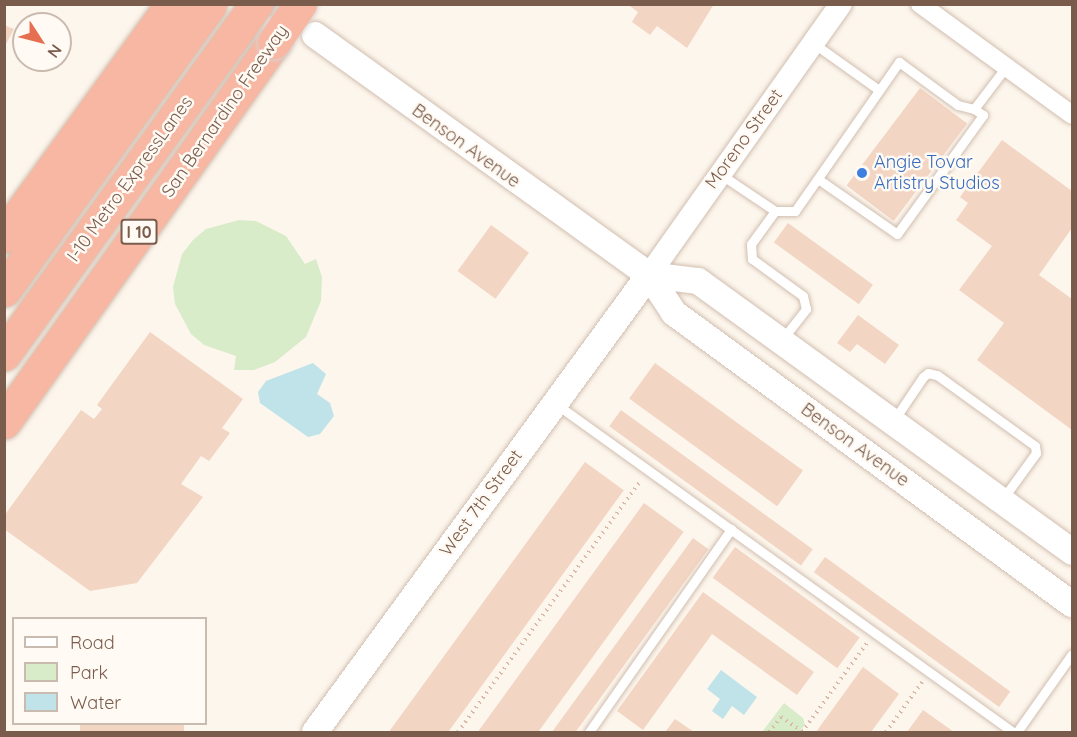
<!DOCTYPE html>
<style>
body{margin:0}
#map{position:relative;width:1077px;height:737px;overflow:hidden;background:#fdf6ec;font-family:Quicksand,sans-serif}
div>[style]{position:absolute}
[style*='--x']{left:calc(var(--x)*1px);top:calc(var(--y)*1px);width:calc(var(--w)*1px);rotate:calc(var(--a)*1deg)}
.green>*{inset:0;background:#d8ecc9}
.water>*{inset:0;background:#bfe3e8}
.building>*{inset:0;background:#f3d5c3;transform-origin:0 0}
.secondary-tunnel>*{height:26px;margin-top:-13px;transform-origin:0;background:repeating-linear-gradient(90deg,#dcd0c4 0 26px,transparent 0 39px)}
.path>*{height:4px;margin-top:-2px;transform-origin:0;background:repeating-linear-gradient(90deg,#d9b8a5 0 1.5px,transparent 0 6px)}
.roads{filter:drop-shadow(0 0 2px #d1beb0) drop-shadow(0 0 2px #d1beb0)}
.service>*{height:9px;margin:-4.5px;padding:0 4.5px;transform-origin:4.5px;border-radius:4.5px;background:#fff}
.minor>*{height:18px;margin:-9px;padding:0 9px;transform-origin:9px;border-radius:9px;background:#fff}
.tertiary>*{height:22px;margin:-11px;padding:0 11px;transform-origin:11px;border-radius:11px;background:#fff}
.secondary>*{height:26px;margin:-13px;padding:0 13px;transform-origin:13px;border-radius:13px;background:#fff}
.motorway>*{height:33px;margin:-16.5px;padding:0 16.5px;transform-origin:16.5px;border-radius:16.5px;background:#f7b7a3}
.bridges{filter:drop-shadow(0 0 2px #dad1cd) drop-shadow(0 0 2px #dad1cd)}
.motorway-bridge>*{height:33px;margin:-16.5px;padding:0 16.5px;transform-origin:16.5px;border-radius:16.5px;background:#f7b7a3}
.dots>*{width:16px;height:16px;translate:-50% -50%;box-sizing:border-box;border:3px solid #fffaf3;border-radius:50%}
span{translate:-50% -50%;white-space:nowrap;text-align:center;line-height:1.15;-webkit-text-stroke:5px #fffaf3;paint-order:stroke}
.shield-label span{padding:2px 4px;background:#fffaf3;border:2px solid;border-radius:4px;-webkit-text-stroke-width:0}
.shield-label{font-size:16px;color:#7a5c4d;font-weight:700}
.street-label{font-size:18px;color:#7a5c4d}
.shop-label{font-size:18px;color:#366cbe}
.left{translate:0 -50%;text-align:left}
.frame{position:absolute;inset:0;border:6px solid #7a5c4d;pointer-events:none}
.legend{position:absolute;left:12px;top:617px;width:195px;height:108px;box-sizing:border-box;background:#fffaf3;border:2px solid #cabbb1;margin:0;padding:8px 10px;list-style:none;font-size:18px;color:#7a5c4d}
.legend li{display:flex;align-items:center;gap:12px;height:30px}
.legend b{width:30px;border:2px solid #cabbb1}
.north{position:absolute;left:12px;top:12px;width:60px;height:60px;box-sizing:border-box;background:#fffaf3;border:2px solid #cabbb1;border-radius:50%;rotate:126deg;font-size:16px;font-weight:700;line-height:24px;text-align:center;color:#7a5c4d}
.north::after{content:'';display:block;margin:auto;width:21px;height:27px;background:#e76f51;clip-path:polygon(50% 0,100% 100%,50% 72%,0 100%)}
</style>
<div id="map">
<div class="green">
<i style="clip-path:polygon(239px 220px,256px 221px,286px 236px,305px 264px,316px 259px,322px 277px,321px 301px,306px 337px,275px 362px,254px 370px,234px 370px,236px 356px,204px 345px,191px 334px,175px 304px,173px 287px,182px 254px,193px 240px,206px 229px)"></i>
<i style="clip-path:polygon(784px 703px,803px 718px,805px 725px,799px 732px,762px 732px)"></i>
</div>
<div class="water">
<i style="clip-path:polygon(313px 363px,326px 374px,317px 394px,330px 403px,334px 416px,320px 434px,308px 437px,260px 403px,258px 392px,266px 381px)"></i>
<i style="clip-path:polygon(721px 670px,757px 697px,744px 715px,732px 706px,723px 719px,712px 711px,720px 699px,707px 689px)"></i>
</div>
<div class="building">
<i style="clip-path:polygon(627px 4px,714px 4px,687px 48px,657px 26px,650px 35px,632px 22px,638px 12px)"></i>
<i style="clip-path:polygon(4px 25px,14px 29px,4px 48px)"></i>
<i style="left:920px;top:88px;width:59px;height:122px;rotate:37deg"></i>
<i style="clip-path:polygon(1002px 140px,1072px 191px,1072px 228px,1039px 275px,1072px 299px,1072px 430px,977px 360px,1004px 323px,959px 290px,992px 246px,956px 220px,968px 203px,960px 197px)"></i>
<i style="left:788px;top:223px;width:105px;height:24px;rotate:36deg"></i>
<i style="left:491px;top:225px;width:47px;height:57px;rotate:36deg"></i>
<i style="clip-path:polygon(858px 315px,899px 345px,885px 364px,857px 344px,850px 352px,837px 343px)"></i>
<i style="clip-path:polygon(150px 332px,243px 399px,222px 428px,230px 433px,209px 461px,201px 456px,181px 484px,203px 497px,137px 583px,90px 591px,4px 529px,4px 516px,81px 410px,94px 419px,102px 409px,97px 405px)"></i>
<i style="left:655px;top:363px;width:183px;height:44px;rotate:36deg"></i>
<i style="left:621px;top:410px;width:237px;height:20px;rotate:36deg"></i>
<i style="left:585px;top:462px;width:48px;height:332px;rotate:36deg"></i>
<i style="left:644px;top:503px;width:49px;height:282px;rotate:36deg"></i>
<i style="left:693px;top:538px;width:19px;height:239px;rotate:36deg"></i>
<i style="left:735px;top:547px;width:154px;height:38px;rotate:36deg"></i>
<i style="left:825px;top:557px;width:229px;height:19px;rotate:36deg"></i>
<i style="clip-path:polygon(703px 592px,814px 672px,797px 695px,712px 634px,643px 730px,617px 711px)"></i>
<i style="clip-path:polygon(863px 667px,899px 694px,871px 732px,816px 732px)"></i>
<i style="clip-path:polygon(923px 710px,954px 732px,907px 732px)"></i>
<i style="clip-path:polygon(675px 719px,694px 732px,665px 732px)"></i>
<i style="left:80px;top:724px;width:104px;height:11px"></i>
</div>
<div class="secondary-tunnel">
<i style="--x:274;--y:4;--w:39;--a:38"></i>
</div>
<div class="path">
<i style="--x:458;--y:732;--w:311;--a:-54"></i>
<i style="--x:769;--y:732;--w:19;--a:-51"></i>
<i style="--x:781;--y:717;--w:27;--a:34"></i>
<i style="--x:802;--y:732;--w:110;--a:-53.9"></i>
<i style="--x:886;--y:732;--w:62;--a:-54.2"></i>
</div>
<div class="roads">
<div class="service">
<i style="--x:813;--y:43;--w:81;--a:35.5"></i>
<i style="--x:720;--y:174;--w:66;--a:33.9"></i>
<i style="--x:818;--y:179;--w:96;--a:34.8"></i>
<i style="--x:897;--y:234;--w:147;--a:-54.1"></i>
<i style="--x:983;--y:115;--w:11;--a:-146"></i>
<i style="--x:781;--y:341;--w:41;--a:-52"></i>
<i style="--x:806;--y:309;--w:13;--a:-103"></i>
<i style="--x:803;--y:296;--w:63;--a:-144"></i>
<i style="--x:752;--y:259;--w:15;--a:-94"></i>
<i style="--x:751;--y:244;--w:41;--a:-54"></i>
<i style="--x:775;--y:211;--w:20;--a:0"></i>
<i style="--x:795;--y:211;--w:182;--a:-55.1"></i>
<i style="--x:899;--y:62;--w:73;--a:36.1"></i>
<i style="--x:958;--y:105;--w:16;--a:14"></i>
<i style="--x:974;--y:109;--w:53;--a:-52.7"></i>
<i style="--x:556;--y:404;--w:563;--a:35.67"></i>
<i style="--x:894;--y:420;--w:52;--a:-56"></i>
<i style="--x:923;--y:377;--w:6;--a:-39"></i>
<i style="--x:928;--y:373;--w:9;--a:13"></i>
<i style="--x:937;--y:375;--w:121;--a:35.9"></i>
<i style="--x:1035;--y:446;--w:7;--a:82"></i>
<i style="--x:1036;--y:453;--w:58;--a:125.9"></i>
<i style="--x:589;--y:732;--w:248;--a:-55"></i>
<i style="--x:1017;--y:732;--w:95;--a:-54.8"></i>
</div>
<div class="minor">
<i style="--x:920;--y:4;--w:188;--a:36.1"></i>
</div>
<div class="tertiary">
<i style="--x:649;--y:275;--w:332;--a:-54.7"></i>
</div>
<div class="secondary">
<i style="--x:315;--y:35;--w:411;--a:35.7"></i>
<i style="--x:649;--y:275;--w:45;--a:56.7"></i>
<i style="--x:674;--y:313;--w:493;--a:36.2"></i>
<i style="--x:649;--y:275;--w:49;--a:7"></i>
<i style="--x:698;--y:281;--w:462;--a:35.9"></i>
<i style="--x:315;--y:732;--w:566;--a:-53.84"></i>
</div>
<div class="motorway">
<i style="--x:4;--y:236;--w:286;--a:-54.1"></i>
<i style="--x:4;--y:290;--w:352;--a:-54.2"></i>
<i style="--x:4;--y:354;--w:431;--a:-54.2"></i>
<i style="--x:4;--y:422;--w:466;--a:-54.6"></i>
</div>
</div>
<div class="bridges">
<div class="motorway-bridge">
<i style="--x:274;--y:42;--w:46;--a:-55.6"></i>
</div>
</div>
<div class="dots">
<i style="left:862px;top:173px;background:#3f7fe0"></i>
</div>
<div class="shield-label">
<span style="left:139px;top:232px">I 10</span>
</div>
<div class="street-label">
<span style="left:225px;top:111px;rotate:-55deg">San Bernardino Freeway</span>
<span style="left:744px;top:139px;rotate:-54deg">Moreno Street</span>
<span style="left:466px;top:146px;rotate:36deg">Benson Avenue</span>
<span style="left:130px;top:179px;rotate:-54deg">I-10 Metro ExpressLanes</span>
<span style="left:855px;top:445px;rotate:36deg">Benson Avenue</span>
<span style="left:481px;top:503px;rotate:-54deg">West 7th Street</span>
</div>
<div class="shop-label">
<span class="left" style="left:874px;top:173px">Angie Tovar<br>Artistry Studios</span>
</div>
<div class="frame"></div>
<ul class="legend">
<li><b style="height:8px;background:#fff"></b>Road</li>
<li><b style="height:16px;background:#d8ecc9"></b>Park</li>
<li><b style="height:16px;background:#bfe3e8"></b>Water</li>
</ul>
<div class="north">N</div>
</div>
